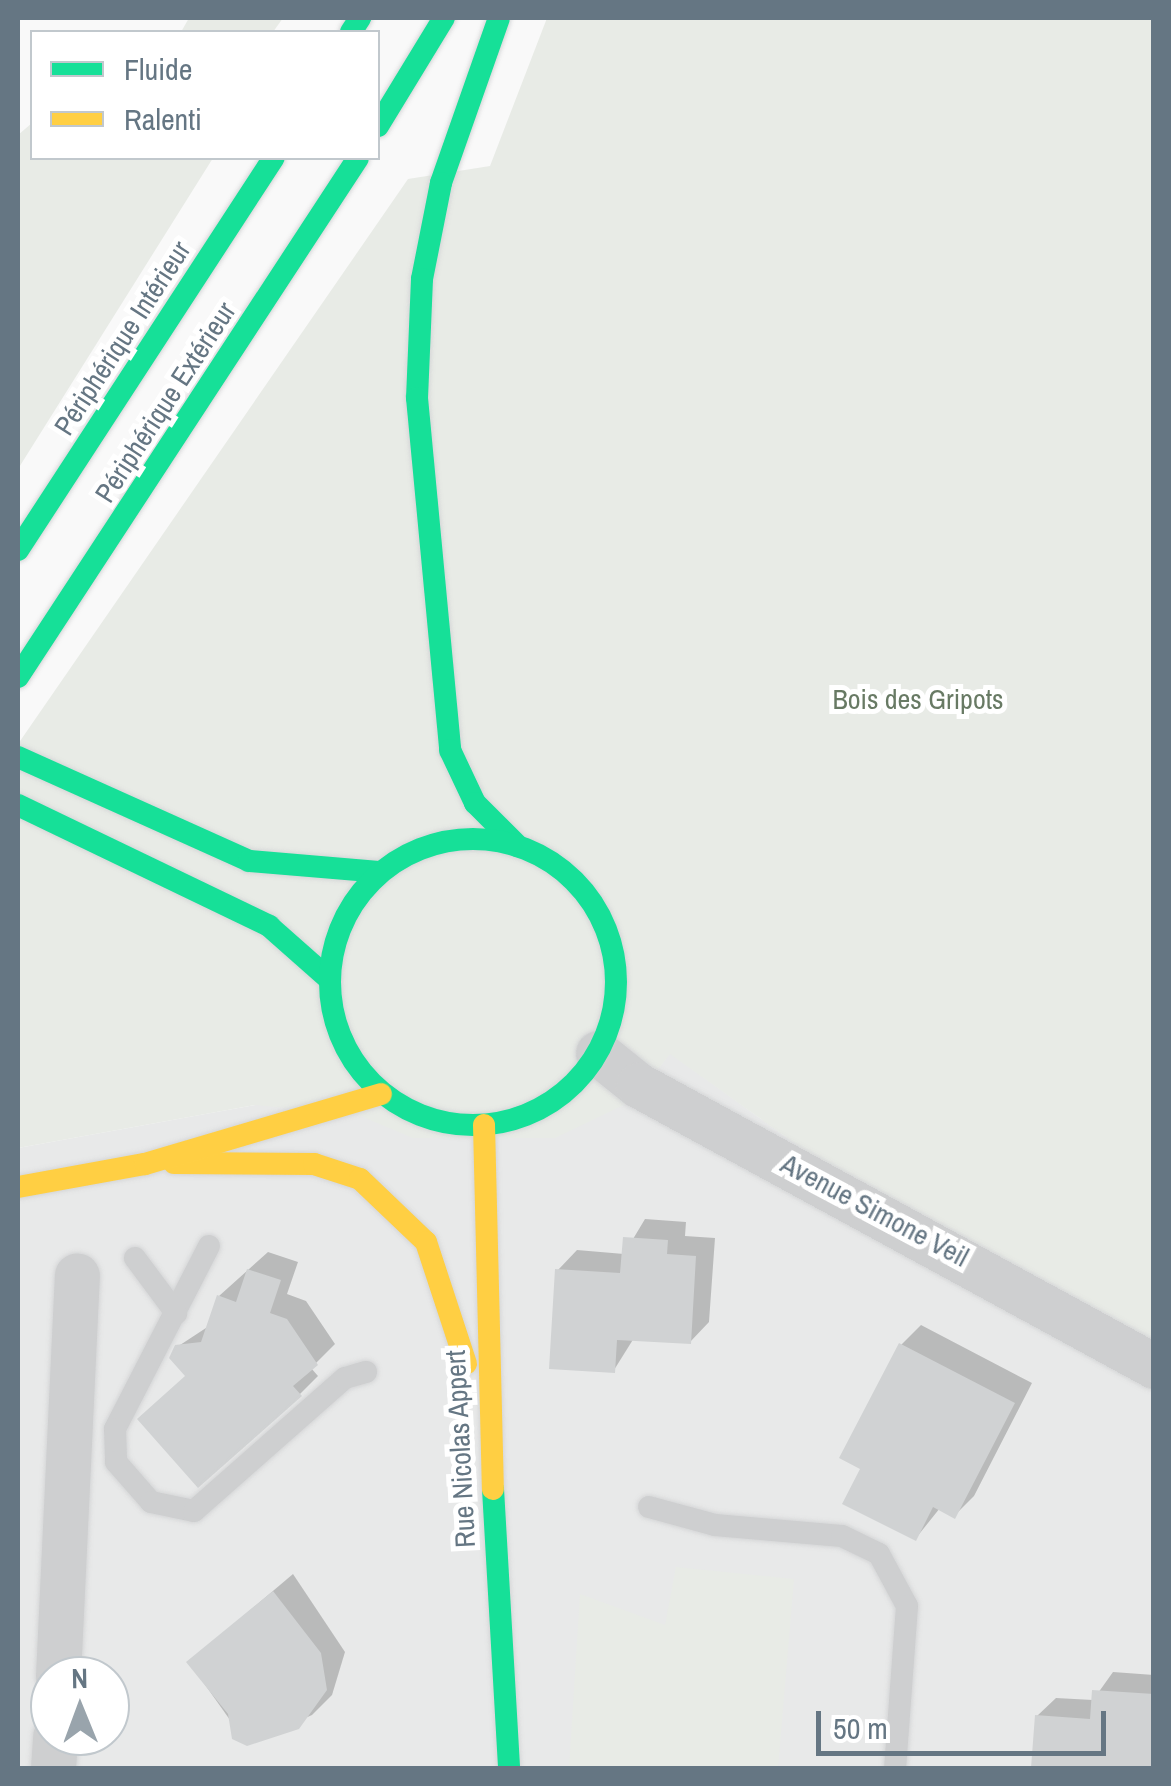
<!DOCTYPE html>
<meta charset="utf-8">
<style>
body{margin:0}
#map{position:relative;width:1171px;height:1786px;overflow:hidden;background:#f9f9f9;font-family:"Archivo Narrow",sans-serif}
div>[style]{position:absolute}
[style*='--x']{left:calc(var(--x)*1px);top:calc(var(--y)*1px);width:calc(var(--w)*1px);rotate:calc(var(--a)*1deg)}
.built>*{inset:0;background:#e8e9e9}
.green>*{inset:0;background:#e8ebe6}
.shadow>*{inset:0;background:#0003}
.building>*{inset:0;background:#d0d2d3}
.roads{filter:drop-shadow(0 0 2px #d5d6d7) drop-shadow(0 0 2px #d5d6d7)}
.lane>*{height:22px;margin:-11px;padding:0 11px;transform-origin:11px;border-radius:11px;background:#cecfd0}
.street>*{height:45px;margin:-22.5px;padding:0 22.5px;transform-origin:22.5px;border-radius:22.5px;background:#cecfd0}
.fast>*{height:22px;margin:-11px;padding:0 11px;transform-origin:11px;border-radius:11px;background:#16e098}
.fast>.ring{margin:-11px;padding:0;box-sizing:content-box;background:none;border:22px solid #16e098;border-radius:50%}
.slow>*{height:22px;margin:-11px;padding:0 11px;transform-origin:11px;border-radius:11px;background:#ffcf43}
span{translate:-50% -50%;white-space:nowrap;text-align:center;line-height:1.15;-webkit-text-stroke:10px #fff;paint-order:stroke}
.street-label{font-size:28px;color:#657683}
.park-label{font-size:28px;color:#687a64}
.frame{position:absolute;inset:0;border:20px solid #657683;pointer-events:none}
.legend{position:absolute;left:30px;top:30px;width:350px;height:130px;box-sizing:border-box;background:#fff;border:2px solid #c1c8cd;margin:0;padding:12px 18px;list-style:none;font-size:30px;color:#657683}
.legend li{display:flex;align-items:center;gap:20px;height:50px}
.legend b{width:50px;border:2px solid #c1c8cd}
.north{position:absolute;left:30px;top:1656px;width:100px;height:100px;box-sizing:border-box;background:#fff;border:2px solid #c1c8cd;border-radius:50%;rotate:359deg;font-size:28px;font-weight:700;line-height:40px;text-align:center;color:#657683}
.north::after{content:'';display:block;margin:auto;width:35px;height:45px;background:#99a4ac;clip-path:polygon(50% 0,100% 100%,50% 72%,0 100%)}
.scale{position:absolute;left:816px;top:1711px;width:290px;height:45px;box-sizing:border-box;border:5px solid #657683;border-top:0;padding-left:12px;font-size:30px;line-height:35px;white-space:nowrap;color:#657683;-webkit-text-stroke:8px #fff;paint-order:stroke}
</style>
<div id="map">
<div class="built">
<i style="clip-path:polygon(evenodd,670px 1053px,832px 1170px,1153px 1346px,1153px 1768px,18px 1768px,18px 1148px,255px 1105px,634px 1100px,670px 1053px,50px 1676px,110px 1676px,110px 1736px,50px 1736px,50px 1676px)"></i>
</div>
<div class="green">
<i style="clip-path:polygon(189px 18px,283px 18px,273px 32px,181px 32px)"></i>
<i style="clip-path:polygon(547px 18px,1153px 18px,1153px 1346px,832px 1170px,670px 1054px,634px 1100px,555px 1138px,413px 1138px,358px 1115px,255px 1105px,18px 1148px,18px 744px,408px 179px,490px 166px)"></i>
<i style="clip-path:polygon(32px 123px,32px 158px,213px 158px,18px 469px,18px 135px)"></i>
<i style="clip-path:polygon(676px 1567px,794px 1579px,778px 1768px,569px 1768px,580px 1594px,665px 1625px)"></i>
</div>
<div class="shadow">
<i style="clip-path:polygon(645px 1219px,686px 1222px,685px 1236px,715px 1238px,709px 1322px,690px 1342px,634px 1338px,614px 1370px,558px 1270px,577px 1250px,624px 1254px)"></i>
<i style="clip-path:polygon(268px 1252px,298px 1262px,287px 1294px,306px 1301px,335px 1344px,311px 1368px,318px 1376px,300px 1394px,187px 1375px,177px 1347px,209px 1326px,219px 1296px)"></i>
<i style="clip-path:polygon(921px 1325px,1032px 1383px,974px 1496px,954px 1516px,940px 1508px,916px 1538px,863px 1468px,901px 1345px)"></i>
<i style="clip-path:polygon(293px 1574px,345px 1652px,332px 1695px,312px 1715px,247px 1744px,189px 1662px)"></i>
<i style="clip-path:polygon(1113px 1672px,1154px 1675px,1154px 1768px,1034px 1768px,1037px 1716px,1056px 1698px,1093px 1700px)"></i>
</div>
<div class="building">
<i style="clip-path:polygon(623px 1237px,668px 1240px,667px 1254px,696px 1256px,691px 1344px,617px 1340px,615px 1373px,549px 1369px,555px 1269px,620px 1273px)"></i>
<i style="clip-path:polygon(247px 1269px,281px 1280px,270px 1313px,287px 1319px,318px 1365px,293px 1386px,302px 1396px,198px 1488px,137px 1419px,185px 1376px,169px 1358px,175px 1345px,201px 1342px,217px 1295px,236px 1302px)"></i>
<i style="clip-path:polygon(899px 1343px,1015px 1403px,955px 1519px,933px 1507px,916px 1541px,842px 1504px,860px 1469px,839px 1458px)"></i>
<i style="clip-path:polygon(273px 1591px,321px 1653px,327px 1690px,299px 1729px,247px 1746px,232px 1739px,228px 1714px,186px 1662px)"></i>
<i style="clip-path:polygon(1092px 1690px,1154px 1694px,1154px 1768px,1031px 1768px,1035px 1715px,1090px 1719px)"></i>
</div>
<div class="roads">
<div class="lane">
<i style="--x:209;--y:1246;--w:206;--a:117.2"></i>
<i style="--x:115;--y:1429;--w:33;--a:88"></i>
<i style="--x:116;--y:1462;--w:53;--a:48.8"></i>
<i style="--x:151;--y:1502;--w:44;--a:11.8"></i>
<i style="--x:194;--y:1511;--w:201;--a:-41.4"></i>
<i style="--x:345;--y:1378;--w:22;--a:-16"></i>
<i style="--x:135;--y:1258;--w:69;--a:53.3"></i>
<i style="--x:649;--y:1507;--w:68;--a:15.3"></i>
<i style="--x:715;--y:1525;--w:127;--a:5"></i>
<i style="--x:842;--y:1536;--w:41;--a:25.9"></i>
<i style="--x:879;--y:1554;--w:59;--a:61.7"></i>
<i style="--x:907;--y:1606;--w:162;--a:94.2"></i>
</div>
<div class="street">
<i style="--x:598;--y:1053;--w:51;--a:38.7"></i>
<i style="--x:638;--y:1085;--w:588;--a:28.57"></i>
<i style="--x:58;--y:1676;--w:401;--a:-87.3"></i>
<i style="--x:53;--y:1768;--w:32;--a:-86"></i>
</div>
<div class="fast">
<i style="--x:499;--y:18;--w:175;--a:109.4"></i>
<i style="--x:441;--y:183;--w:98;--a:101.2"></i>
<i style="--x:422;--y:279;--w:119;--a:92.4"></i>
<i style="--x:417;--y:398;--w:354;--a:84.6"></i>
<i style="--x:450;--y:750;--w:59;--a:64.7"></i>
<i style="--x:475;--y:803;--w:61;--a:45"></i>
<i style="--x:351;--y:32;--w:17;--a:-57"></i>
<i style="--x:378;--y:126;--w:127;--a:-58.6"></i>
<i style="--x:18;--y:550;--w:468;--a:-56.9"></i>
<i style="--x:18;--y:677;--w:620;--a:-56.77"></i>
<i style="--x:18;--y:757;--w:253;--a:24.2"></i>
<i style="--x:249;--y:861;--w:131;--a:4.8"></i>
<i style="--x:18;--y:805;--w:279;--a:25.7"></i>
<i style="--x:269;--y:926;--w:80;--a:41.5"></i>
<i class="ring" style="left:330px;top:839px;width:264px;height:264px"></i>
<i style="--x:493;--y:1489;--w:279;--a:86.7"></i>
</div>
<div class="slow">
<i style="--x:484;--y:1125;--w:364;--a:88.6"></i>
<i style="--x:174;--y:1163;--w:140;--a:0.4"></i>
<i style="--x:314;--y:1164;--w:48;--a:18.1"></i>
<i style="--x:360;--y:1179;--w:91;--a:43.7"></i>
<i style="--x:426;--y:1242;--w:128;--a:71.8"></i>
<i style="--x:18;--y:1187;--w:129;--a:-10.3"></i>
<i style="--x:145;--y:1164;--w:246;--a:-16.5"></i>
</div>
</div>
<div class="street-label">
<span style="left:122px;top:338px;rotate:-57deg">Périphérique Intérieur</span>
<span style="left:165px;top:402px;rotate:-57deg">Périphérique Extérieur</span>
<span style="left:875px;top:1210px;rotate:28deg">Avenue Simone Veil</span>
<span style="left:460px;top:1449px;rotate:-93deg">Rue Nicolas Appert</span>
</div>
<div class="park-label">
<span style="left:918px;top:699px">Bois des Gripots</span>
</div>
<div class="frame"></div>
<ul class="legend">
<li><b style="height:12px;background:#16e098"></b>Fluide</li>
<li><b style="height:12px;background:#ffcf43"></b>Ralenti</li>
</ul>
<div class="north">N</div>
<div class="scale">50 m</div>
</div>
